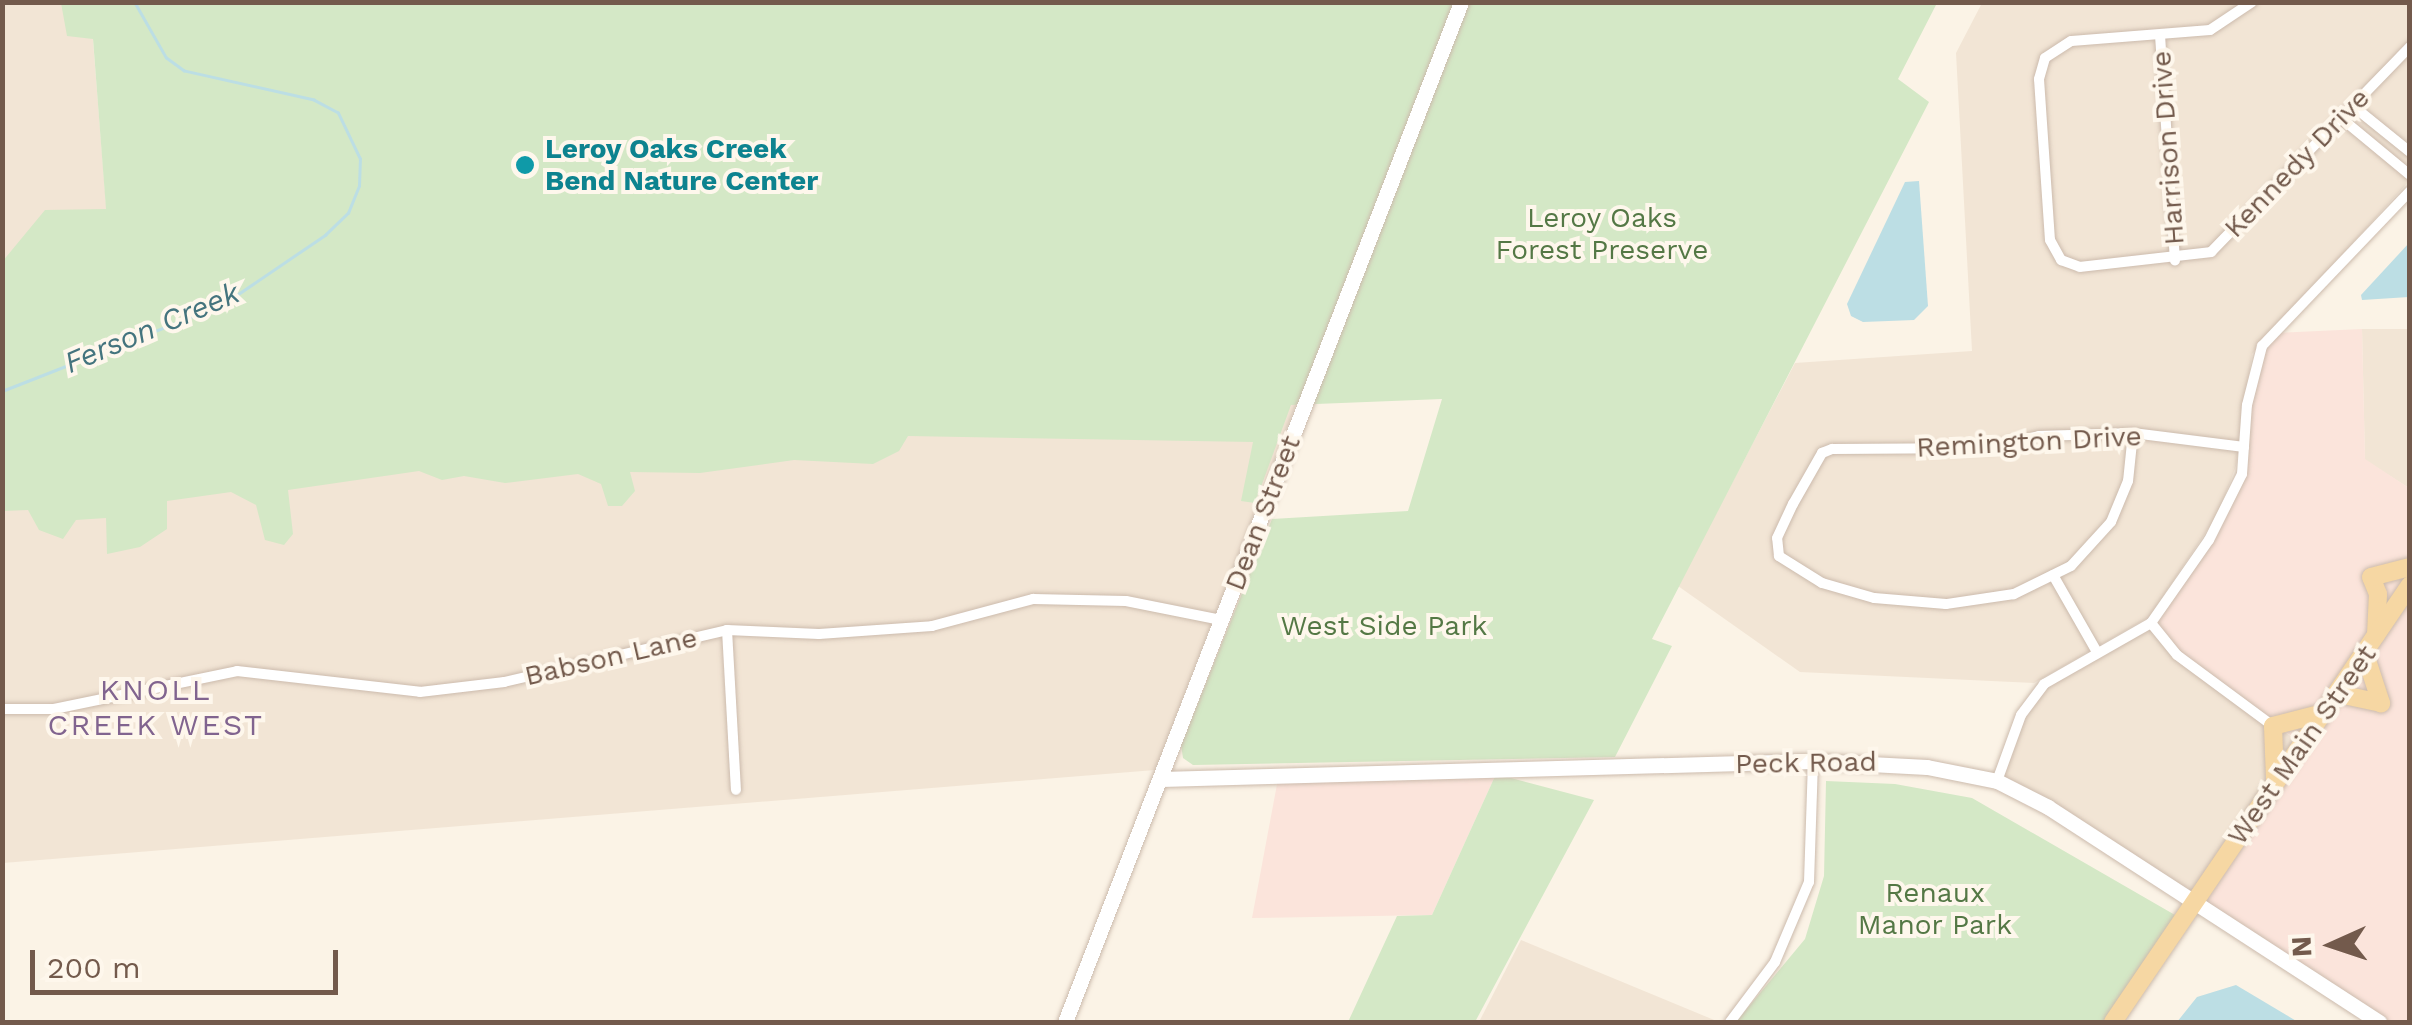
<!DOCTYPE html>
<style>
body{margin:0}
#map{position:relative;width:2412px;height:1025px;overflow:hidden;background:#fbf3e6;font-family:"Work Sans",sans-serif}
div>[style]{position:absolute}
[style*='--x']{left:calc(var(--x)*1px);top:calc(var(--y)*1px);width:calc(var(--w)*1px);rotate:calc(var(--a)*1deg)}
.residential>*{inset:0;background:#f2e5d5}
.commercial>*{inset:0;background:#fbe4db}
.green>*{inset:0;background:#d4e8c6}
.water>*{inset:0;background:#bcdee4}
.stream>*{height:2.5px;margin:-1.25px;padding:0 1.25px;transform-origin:1.25px;border-radius:1.25px;background:#bcdee4}
.roads{filter:drop-shadow(0 0 2px #ccbbad) drop-shadow(0 0 2px #ccbbad)}
.street>*{height:10px;margin:-5px;padding:0 5px;transform-origin:5px;border-radius:5px;background:#fff}
.secondary>*{height:15px;margin:-7.5px;padding:0 7.5px;transform-origin:7.5px;border-radius:7.5px;background:#fff}
.primary>*{height:18px;margin:-9px;padding:0 9px;transform-origin:9px;border-radius:9px;background:#f6d7a3}
.dots>*{width:28px;height:28px;translate:-50% -50%;box-sizing:border-box;border:5px solid #fef7ec;border-radius:50%}
span{translate:-50% -50%;white-space:nowrap;text-align:center;line-height:1.15;-webkit-text-stroke:8px #fef7ec;paint-order:stroke}
.street-label{font-size:28px;color:#735a4c}
.culture-label{font-size:28px;color:#0d838f;font-weight:700}
.left{translate:0 -50%;text-align:left}
.park-label{font-size:28px;color:#547845}
.water-label{font-size:30px;color:#44747e;font-style:italic}
.neighbourhood-label{font-size:30px;color:#81648f;letter-spacing:2.5px}
.frame{position:absolute;inset:0;border:5px solid #735a4c;pointer-events:none}
.north{position:absolute;left:2282px;top:895px;width:100px;height:100px;-webkit-text-stroke:8px #fef7ec;paint-order:stroke;rotate:267deg;font-size:28px;font-weight:700;line-height:40px;text-align:center;color:#735a4c}
.north::after{content:'';display:block;margin:auto;width:35px;height:45px;background:#735a4c;clip-path:polygon(50% 0,100% 100%,50% 72%,0 100%)}
.scale{position:absolute;left:30px;top:950px;width:308px;height:45px;box-sizing:border-box;border:5px solid #735a4c;border-top:0;padding-left:12px;font-size:30px;line-height:35px;white-space:nowrap;color:#735a4c;-webkit-text-stroke:8px #fef7ec;paint-order:stroke}
</style>
<div id="map">
<div class="residential">
<i style="clip-path:polygon(3px 3px,90px 3px,115px 318px,3px 362px)"></i>
<i style="clip-path:polygon(1982px 3px,2409px 3px,2409px 181px,2252px 354px,2236px 466px,2218px 514px,2149px 617px,2034px 683px,1800px 672px,1678px 586px,1795px 363px,1972px 351px,1956px 53px)"></i>
<i style="clip-path:polygon(2362px 329px,2409px 329px,2409px 488px,2365px 460px)"></i>
<i style="clip-path:polygon(1296px 404px,1155px 770px,3px 863px,2px 465px)"></i>
<i style="clip-path:polygon(2149px 628px,2174px 658px,2298px 741px,2192px 898px,2003px 780px,2025px 719px,2049px 685px)"></i>
<i style="clip-path:polygon(1521px 940px,1719px 1022px,1479px 1022px)"></i>
</div>
<div class="commercial">
<i style="clip-path:polygon(2362px 329px,2365px 459px,2409px 488px,2409px 578px,2298px 741px,2181px 653px,2156px 622px,2247px 471px,2252px 405px,2265px 352px,2277px 333px)"></i>
<i style="clip-path:polygon(2409px 597px,2409px 1020px,2389px 1022px,2200px 903px)"></i>
<i style="clip-path:polygon(1496px 774px,1432px 915px,1252px 918px,1278px 779px)"></i>
</div>
<div class="green">
<i style="clip-path:polygon(61px 3px,1937px 3px,1898px 79px,1929px 102px,1652px 639px,1672px 646px,1615px 757px,1193px 765px,1183px 758px,1181px 745px,1272px 519px,1408px 511px,1442px 399px,1291px 405px,1255px 503px,1241px 501px,1253px 442px,908px 436px,899px 451px,873px 464px,794px 460px,700px 473px,630px 472px,635px 491px,622px 506px,608px 506px,601px 484px,578px 474px,505px 483px,464px 476px,442px 480px,419px 471px,288px 490px,293px 534px,284px 545px,265px 540px,256px 505px,231px 492px,167px 501px,167px 529px,140px 547px,107px 554px,106px 518px,76px 520px,63px 539px,39px 530px,28px 510px,3px 511px,2px 262px,45px 210px,106px 209px,93px 39px,67px 36px)"></i>
<i style="clip-path:polygon(1496px 774px,1594px 800px,1475px 1022px,1348px 1022px,1397px 916px,1432px 915px)"></i>
<i style="clip-path:polygon(1826px 781px,1895px 784px,1972px 798px,2175px 915px,2105px 1022px,1736px 1022px,1805px 939px,1824px 876px)"></i>
</div>
<div class="water">
<i style="clip-path:polygon(1919px 181px,1928px 306px,1914px 320px,1863px 322px,1851px 316px,1847px 304px,1905px 182px)"></i>
<i style="clip-path:polygon(2409px 243px,2409px 297px,2362px 300px,2361px 295px)"></i>
<i style="clip-path:polygon(2236px 985px,2241px 988px,2298px 1022px,2177px 1022px,2197px 997px)"></i>
</div>
<div class="stream">
<i style="--x:2;--y:391;--w:236;--a:-21.4"></i>
<i style="--x:222;--y:305;--w:125;--a:-34.2"></i>
<i style="--x:325;--y:235;--w:32;--a:-44"></i>
<i style="--x:348;--y:213;--w:29;--a:-68"></i>
<i style="--x:359;--y:186;--w:27;--a:-88"></i>
<i style="--x:360;--y:159;--w:51;--a:-115.6"></i>
<i style="--x:338;--y:113;--w:27;--a:-152"></i>
<i style="--x:314;--y:100;--w:133;--a:-167.4"></i>
<i style="--x:184;--y:71;--w:22;--a:-144"></i>
<i style="--x:166;--y:58;--w:64;--a:-119.7"></i>
</div>
<div class="roads">
<div class="street">
<i style="--x:2252;--y:2;--w:50;--a:146.3"></i>
<i style="--x:2210;--y:30;--w:139;--a:175.5"></i>
<i style="--x:2071;--y:41;--w:31;--a:147"></i>
<i style="--x:2045;--y:58;--w:22;--a:106"></i>
<i style="--x:2039;--y:79;--w:161;--a:86.1"></i>
<i style="--x:2050;--y:240;--w:23;--a:61"></i>
<i style="--x:2061;--y:260;--w:20;--a:20"></i>
<i style="--x:2080;--y:267;--w:132;--a:-6.5"></i>
<i style="--x:2211;--y:252;--w:286;--a:-45.9"></i>
<i style="--x:2160;--y:35;--w:226;--a:86.2"></i>
<i style="--x:2353;--y:106;--w:73;--a:38.9"></i>
<i style="--x:2341;--y:118;--w:89;--a:39.6"></i>
<i style="--x:2133;--y:433;--w:48;--a:95.9"></i>
<i style="--x:2128;--y:481;--w:44;--a:112.5"></i>
<i style="--x:2111;--y:522;--w:59;--a:132.3"></i>
<i style="--x:2071;--y:566;--w:64;--a:153.8"></i>
<i style="--x:2014;--y:594;--w:69;--a:171.6"></i>
<i style="--x:1946;--y:604;--w:72;--a:-175.2"></i>
<i style="--x:1874;--y:598;--w:54;--a:-163.9"></i>
<i style="--x:1822;--y:583;--w:51;--a:-147.9"></i>
<i style="--x:1779;--y:556;--w:18;--a:-96"></i>
<i style="--x:1777;--y:538;--w:38;--a:-65"></i>
<i style="--x:1793;--y:504;--w:59;--a:-60.4"></i>
<i style="--x:1822;--y:453;--w:11;--a:-22"></i>
<i style="--x:1832;--y:449;--w:155;--a:-0.4"></i>
<i style="--x:1987;--y:448;--w:53;--a:-13"></i>
<i style="--x:2039;--y:436;--w:94;--a:-1.8"></i>
<i style="--x:2133;--y:433;--w:112;--a:7.2"></i>
<i style="--x:2053;--y:575;--w:89;--a:60.3"></i>
<i style="--x:2151;--y:623;--w:41;--a:50.9"></i>
<i style="--x:2177;--y:655;--w:119;--a:36.5"></i>
<i style="--x:727;--y:630;--w:160;--a:86.8"></i>
<i style="--x:2;--y:709;--w:52;--a:0"></i>
<i style="--x:54;--y:709;--w:187;--a:-11.7"></i>
<i style="--x:237;--y:671;--w:184;--a:6.5"></i>
<i style="--x:420;--y:692;--w:85;--a:-6.8"></i>
<i style="--x:504;--y:682;--w:229;--a:-13.1"></i>
<i style="--x:727;--y:630;--w:92;--a:2.5"></i>
<i style="--x:819;--y:634;--w:113;--a:-4"></i>
<i style="--x:932;--y:626;--w:105;--a:-15"></i>
<i style="--x:1033;--y:599;--w:93;--a:1.2"></i>
<i style="--x:1126;--y:601;--w:97;--a:11.3"></i>
<i style="--x:1997;--y:781;--w:70;--a:-70"></i>
<i style="--x:2021;--y:715;--w:39;--a:-53"></i>
<i style="--x:2044;--y:684;--w:123;--a:-29.7"></i>
<i style="--x:2151;--y:623;--w:101;--a:-55.1"></i>
<i style="--x:2209;--y:540;--w:74;--a:-63.4"></i>
<i style="--x:2242;--y:474;--w:69;--a:-85.9"></i>
<i style="--x:2247;--y:405;--w:61;--a:-75.7"></i>
<i style="--x:2262;--y:346;--w:214;--a:-46.3"></i>
<i style="--x:1730;--y:1022;--w:75;--a:-53.1"></i>
<i style="--x:1775;--y:962;--w:87;--a:-67"></i>
<i style="--x:1809;--y:882;--w:121;--a:-88.1"></i>
</div>
<div class="secondary">
<i style="--x:1161;--y:779;--w:652;--a:-1.58"></i>
<i style="--x:1813;--y:761;--w:114;--a:3"></i>
<i style="--x:1927;--y:767;--w:71;--a:11.3"></i>
<i style="--x:1997;--y:781;--w:57;--a:27"></i>
<i style="--x:2048;--y:807;--w:395;--a:33"></i>
<i style="--x:1065;--y:1022;--w:1094;--a:-68.78"></i>
</div>
<div class="primary">
<i style="--x:2376;--y:635;--w:41;--a:-87.2"></i>
<i style="--x:2378;--y:594;--w:18;--a:-112"></i>
<i style="--x:2371;--y:577;--w:40;--a:-14.4"></i>
<i style="--x:2365;--y:654;--w:52;--a:71.9"></i>
<i style="--x:2339;--y:694;--w:43;--a:12.1"></i>
<i style="--x:2275;--y:778;--w:52;--a:-92.2"></i>
<i style="--x:2273;--y:726;--w:52;--a:-14.6"></i>
<i style="--x:2113;--y:1022;--w:528;--a:-55.8"></i>
</div>
</div>
<div class="dots">
<i style="left:525px;top:165px;background:#0f9aa8"></i>
</div>
<div class="street-label">
<span style="left:2168px;top:148px;rotate:-94deg">Harrison Drive</span>
<span style="left:2297px;top:163px;rotate:-46deg">Kennedy Drive</span>
<span style="left:2029px;top:442px;rotate:-3deg">Remington Drive</span>
<span style="left:1263px;top:513px;rotate:-69deg">Dean Street</span>
<span style="left:611px;top:657px;rotate:-13deg">Babson Lane</span>
<span style="left:2302px;top:745px;rotate:-55deg">West Main Street</span>
<span style="left:1806px;top:763px;rotate:-1deg">Peck Road</span>
</div>
<div class="culture-label">
<span class="left" style="left:545px;top:165px">Leroy Oaks Creek<br>Bend Nature Center</span>
</div>
<div class="park-label">
<span style="left:1602px;top:234px">Leroy Oaks<br>Forest Preserve</span>
<span style="left:1384px;top:626px">West Side Park</span>
<span style="left:1935px;top:909px">Renaux<br>Manor Park</span>
</div>
<div class="water-label">
<span style="left:152px;top:328px;rotate:-23deg">Ferson Creek</span>
</div>
<div class="neighbourhood-label">
<span style="left:156px;top:707px">KNOLL<br>CREEK WEST</span>
</div>
<div class="frame"></div>
<div class="north">N</div>
<div class="scale">200 m</div>
</div>
